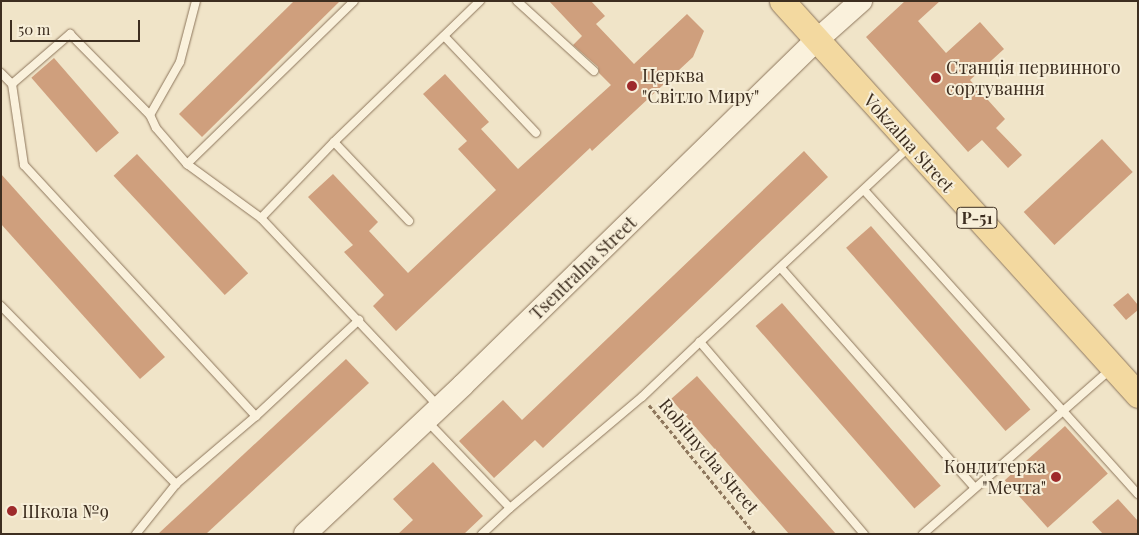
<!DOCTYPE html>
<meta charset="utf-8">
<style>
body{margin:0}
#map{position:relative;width:1139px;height:535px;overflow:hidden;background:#f0e4c8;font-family:"Playfair Display",serif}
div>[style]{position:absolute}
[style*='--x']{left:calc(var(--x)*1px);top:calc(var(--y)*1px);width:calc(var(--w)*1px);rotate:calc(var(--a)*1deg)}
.building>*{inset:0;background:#cf9f7d;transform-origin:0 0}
.path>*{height:3px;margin-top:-1.5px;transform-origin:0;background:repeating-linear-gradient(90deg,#8d765c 0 4px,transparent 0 6.5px)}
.roads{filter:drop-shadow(0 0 1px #8d765c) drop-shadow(0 0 1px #8d765c)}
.lane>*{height:8px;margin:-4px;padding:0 4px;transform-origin:4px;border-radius:4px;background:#faf1dc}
.secondary>*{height:22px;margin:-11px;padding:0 11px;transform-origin:11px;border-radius:11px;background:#faf1dc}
.primary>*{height:25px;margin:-12.5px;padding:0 12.5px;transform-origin:12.5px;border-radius:12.5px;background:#f3d9a0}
.dots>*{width:14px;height:14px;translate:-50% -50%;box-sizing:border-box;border:2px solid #f7eed8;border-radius:50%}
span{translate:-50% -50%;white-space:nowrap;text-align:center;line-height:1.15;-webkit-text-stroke:4px #f7eed8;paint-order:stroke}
.shield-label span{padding:1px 4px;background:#f7eed8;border:1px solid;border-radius:4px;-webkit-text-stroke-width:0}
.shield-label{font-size:16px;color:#3d2e20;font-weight:700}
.poi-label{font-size:18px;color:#3d2e20}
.left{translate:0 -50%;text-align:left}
.right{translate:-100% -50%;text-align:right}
.street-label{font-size:18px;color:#3d2e20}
.frame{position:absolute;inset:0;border:2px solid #3d2e20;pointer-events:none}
.scale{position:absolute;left:10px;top:20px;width:130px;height:22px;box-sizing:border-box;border:2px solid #3d2e20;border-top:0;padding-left:6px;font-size:15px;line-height:18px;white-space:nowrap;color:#3d2e20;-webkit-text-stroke:4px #f7eed8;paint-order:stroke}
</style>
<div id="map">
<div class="building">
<i style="clip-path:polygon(294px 1px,340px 1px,202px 137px,179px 114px)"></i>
<i style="clip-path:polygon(549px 1px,591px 1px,605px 16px,596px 24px,634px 64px,687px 14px,704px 31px,693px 57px,592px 151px,590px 148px,396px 331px,373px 306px,384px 295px,344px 252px,353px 245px,308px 197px,333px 174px,378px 222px,369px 231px,408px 273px,496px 190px,458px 149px,467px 141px,423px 94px,445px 74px,489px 122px,481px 129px,518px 169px,611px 85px,599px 73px,598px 67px,573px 45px,582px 36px)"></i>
<i style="clip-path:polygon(905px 1px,940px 1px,918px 21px,946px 53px,980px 22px,1004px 49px,970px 80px,1005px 119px,996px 128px,1022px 155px,1008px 168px,982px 140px,968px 152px,866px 37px)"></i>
<i style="left:54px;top:58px;width:99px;height:30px;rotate:49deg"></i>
<i style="left:1102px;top:139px;width:45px;height:107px;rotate:47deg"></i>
<i style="clip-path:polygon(804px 151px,828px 177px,543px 448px,535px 440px,494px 478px,459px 441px,503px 400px,522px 420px)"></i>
<i style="left:137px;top:154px;width:163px;height:32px;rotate:47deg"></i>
<i style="clip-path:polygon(1px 174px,165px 357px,140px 379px,1px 224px)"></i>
<i style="left:871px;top:226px;width:243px;height:33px;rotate:49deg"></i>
<i style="clip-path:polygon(1128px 293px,1138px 305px,1138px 310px,1126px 320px,1113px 305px)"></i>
<i style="left:782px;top:303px;width:242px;height:35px;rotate:49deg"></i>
<i style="clip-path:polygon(346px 359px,369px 383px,206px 534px,158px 534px)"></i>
<i style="clip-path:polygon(697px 376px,836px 534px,789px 534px,671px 399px)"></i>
<i style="left:1065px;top:426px;width:64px;height:81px;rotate:48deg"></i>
<i style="clip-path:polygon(433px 462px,483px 516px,464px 534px,398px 534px,413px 520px,393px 499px)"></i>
<i style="clip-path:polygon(1118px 499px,1138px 521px,1138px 534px,1103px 534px,1092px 522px)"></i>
</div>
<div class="path">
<i style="--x:649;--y:405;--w:167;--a:50.6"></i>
</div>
<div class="roads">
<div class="lane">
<i style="--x:517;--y:1;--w:104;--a:42.3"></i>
<i style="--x:445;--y:37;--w:132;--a:46.5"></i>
<i style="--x:1;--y:73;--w:16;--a:45"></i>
<i style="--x:12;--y:84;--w:82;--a:81.6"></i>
<i style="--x:24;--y:165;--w:342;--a:47.3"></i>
<i style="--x:12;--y:84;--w:77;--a:-40.8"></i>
<i style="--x:70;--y:34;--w:114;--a:45.4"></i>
<i style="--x:150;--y:115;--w:14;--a:65"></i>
<i style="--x:156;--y:128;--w:48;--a:49.3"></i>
<i style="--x:187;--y:164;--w:92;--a:36.1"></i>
<i style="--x:261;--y:218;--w:258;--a:46.7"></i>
<i style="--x:150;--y:115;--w:61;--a:-60.5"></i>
<i style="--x:180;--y:62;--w:63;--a:-75.3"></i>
<i style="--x:334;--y:142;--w:109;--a:46.5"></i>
<i style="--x:187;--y:164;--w:233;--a:-44.3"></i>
<i style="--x:864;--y:190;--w:409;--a:48"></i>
<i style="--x:261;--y:218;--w:105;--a:-46.2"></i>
<i style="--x:334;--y:142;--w:203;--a:-44"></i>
<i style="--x:781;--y:268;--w:293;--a:48.6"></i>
<i style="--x:1;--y:306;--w:250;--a:45.5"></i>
<i style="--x:427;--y:421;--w:120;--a:46.3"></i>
<i style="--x:510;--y:508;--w:172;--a:-40.1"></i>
<i style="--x:642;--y:397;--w:80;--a:-43.5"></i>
<i style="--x:136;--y:534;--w:64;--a:-51.3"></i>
<i style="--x:176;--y:484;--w:105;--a:-40.4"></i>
<i style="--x:256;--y:416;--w:141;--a:-43"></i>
<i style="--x:482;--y:534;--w:38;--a:-43"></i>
<i style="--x:864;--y:534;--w:253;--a:-130.5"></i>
<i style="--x:700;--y:342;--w:286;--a:-43"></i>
<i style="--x:923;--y:534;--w:250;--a:-41.3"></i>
</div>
<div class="secondary">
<i style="--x:305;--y:534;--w:217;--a:-43.3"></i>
<i style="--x:463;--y:385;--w:494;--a:-44.3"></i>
<i style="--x:817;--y:40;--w:59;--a:-41.6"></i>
</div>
<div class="primary">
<i style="--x:782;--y:1;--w:531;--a:47.9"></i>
</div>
</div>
<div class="dots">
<i style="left:936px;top:78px;background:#9e2a2b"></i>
<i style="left:632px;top:86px;background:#9e2a2b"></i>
<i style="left:1056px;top:477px;background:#9e2a2b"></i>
<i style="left:12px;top:511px;background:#9e2a2b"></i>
</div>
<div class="shield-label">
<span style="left:977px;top:218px">Р-51</span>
</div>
<div class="poi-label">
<span class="left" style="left:946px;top:78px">Станція первинного<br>сортування</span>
<span class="left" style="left:642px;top:86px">Церква<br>"Світло Миру"</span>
<span class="right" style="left:1046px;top:477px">Кондитерка<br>"Мечта"</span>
<span class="left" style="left:22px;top:511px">Школа №9</span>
</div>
<div class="street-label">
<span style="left:909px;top:143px;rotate:48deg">Vokzalna Street</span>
<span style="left:583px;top:268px;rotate:-44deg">Tsentralna Street</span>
<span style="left:709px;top:456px;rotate:50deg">Robitnycha Street</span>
</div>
<div class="frame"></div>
<div class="scale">50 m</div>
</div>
